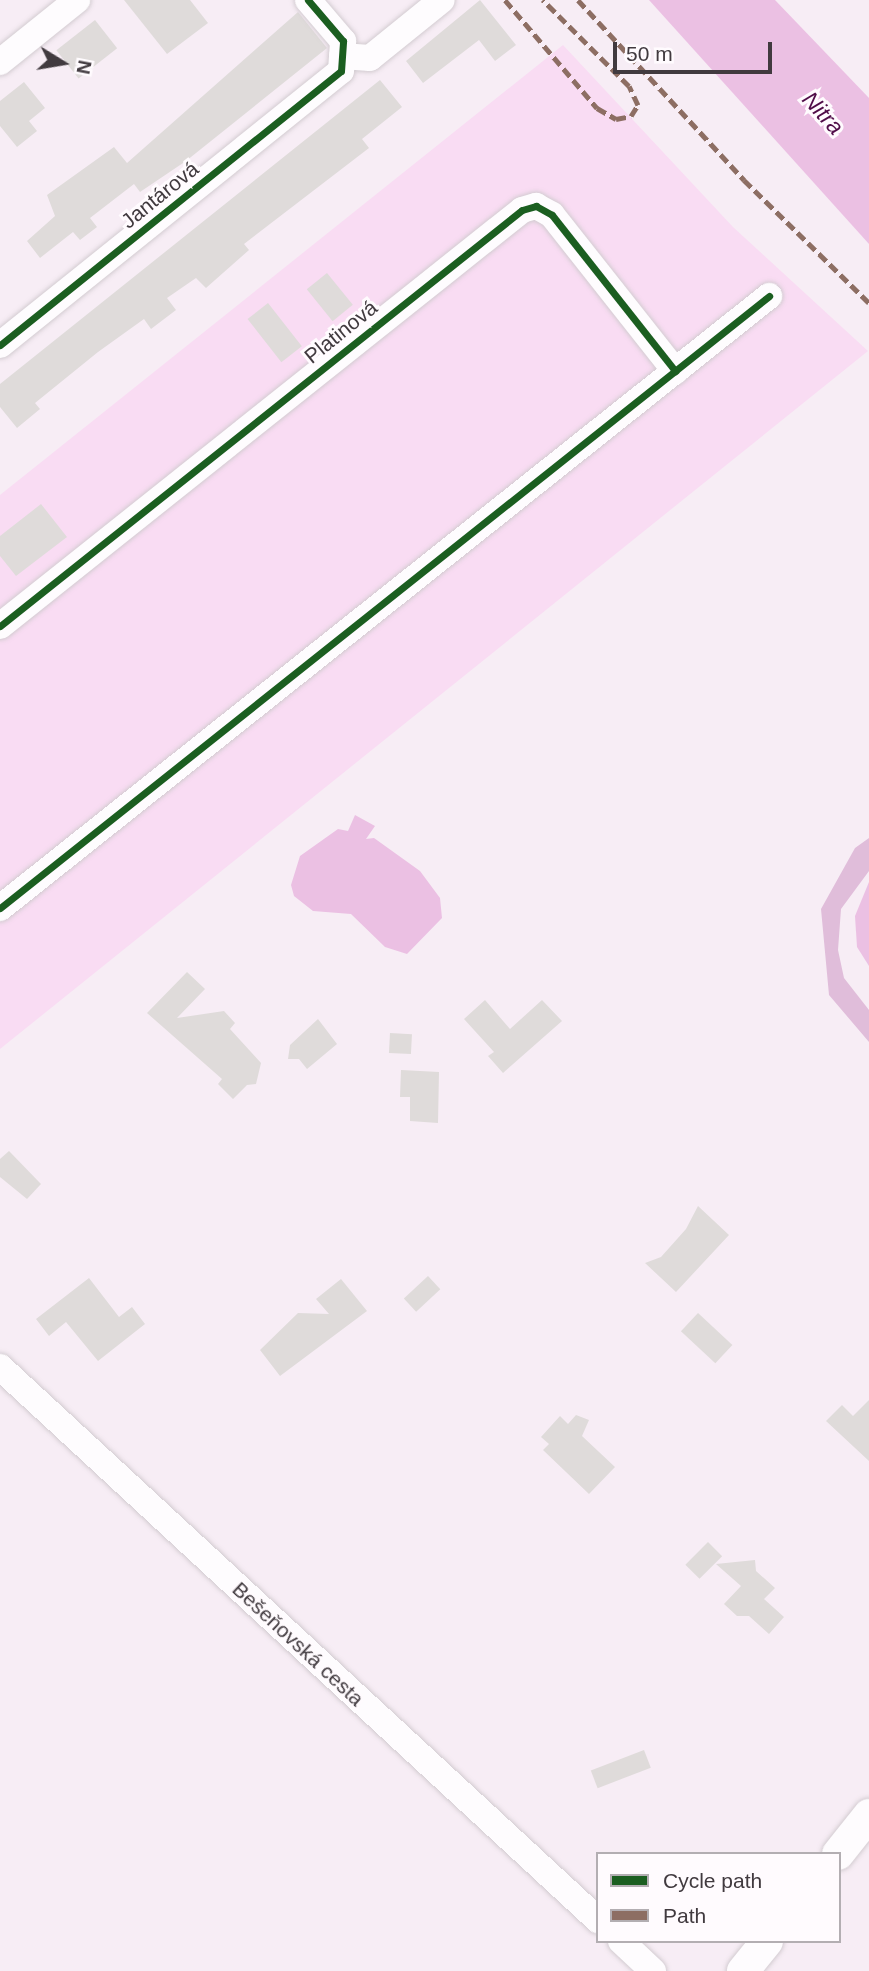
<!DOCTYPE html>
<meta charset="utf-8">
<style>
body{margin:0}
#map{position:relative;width:869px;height:1971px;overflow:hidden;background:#f7edf5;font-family:Arial,sans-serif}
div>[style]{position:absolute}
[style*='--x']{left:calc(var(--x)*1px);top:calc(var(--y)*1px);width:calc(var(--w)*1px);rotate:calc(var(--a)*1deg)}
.green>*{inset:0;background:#f9dcf3}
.forest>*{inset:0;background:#e0bdda}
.water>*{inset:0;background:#ebc0e3}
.building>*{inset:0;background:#dfdbda;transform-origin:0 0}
.roads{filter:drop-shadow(0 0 2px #d3ccd1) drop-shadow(0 0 2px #d3ccd1)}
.minor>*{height:26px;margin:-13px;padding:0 13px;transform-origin:13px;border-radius:13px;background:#fefcfe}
.major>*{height:32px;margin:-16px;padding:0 16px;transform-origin:16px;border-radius:16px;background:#fefcfe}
.quiet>*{height:5px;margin-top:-2.5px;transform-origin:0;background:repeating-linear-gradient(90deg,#8d6e63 0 10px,transparent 0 15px)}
.cycleway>*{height:7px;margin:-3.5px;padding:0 3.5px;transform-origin:3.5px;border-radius:3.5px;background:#1b5e20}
span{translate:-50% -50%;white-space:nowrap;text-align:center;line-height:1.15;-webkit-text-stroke:6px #fffbfe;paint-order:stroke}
.street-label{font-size:21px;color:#413a3f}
.water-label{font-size:23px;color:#500c48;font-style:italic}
.legend{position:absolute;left:596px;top:1852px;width:245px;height:91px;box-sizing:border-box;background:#fffbfe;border:2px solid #b3aeb2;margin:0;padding:9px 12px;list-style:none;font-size:21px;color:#413a3f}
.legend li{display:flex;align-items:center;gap:14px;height:35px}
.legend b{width:35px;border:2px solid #b3aeb2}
.north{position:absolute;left:28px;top:28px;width:70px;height:70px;-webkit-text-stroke:5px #fffbfe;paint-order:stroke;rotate:101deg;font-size:19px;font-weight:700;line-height:28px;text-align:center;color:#413a3f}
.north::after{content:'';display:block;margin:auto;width:24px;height:32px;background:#413a3f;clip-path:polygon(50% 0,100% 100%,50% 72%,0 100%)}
.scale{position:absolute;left:613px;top:42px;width:159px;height:32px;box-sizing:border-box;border:4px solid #413a3f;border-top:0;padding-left:9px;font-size:21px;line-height:24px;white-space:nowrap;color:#413a3f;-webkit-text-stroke:5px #fffbfe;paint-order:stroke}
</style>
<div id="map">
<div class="green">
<i style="clip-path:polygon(563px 45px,733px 227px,868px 351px,0 1049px,0 495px)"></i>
</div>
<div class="forest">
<i style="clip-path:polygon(869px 838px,869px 871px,841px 909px,838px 950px,844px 978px,869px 1010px,869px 1042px,829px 995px,821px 909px,855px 848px)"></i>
</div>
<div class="water">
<i style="clip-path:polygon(649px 0,775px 0,869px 98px,869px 244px)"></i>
<i style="clip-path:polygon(355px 815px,375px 826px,366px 839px,374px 838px,420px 871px,440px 898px,442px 918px,407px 954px,385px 947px,351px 914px,313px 911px,294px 896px,291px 885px,300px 856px,338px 829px,348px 831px)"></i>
<i style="clip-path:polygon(869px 882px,869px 966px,857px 947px,855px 916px)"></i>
</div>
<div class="building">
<i style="clip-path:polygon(124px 0,190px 0,208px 23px,167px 54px)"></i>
<i style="clip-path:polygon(480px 0,516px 45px,495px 61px,479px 40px,423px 83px,406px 61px)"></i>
<i style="clip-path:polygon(298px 12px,327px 48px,186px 161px,140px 192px,134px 184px,90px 218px,97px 227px,80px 240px,73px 232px,40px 258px,27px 241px,55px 216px,47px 195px,114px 147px,127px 163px)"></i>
<i style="left:95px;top:20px;width:36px;height:49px;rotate:52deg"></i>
<i style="clip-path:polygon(380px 80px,402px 107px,362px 139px,369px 148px,244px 244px,249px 250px,206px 288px,196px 278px,167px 298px,176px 310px,151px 329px,144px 319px,98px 352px,35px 403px,40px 409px,17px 428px,0 407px,0 384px)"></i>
<i style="clip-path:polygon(24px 82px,45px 108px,29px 121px,37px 131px,17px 147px,0 126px,0 101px)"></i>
<i style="left:327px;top:273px;width:41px;height:26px;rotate:51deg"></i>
<i style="left:268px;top:303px;width:55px;height:26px;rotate:52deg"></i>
<i style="clip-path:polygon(41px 504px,67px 537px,16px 576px,0 556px,0 536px)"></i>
<i style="clip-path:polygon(187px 972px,205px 989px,177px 1018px,224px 1011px,235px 1023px,230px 1029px,261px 1063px,256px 1084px,247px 1085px,233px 1099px,218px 1084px,222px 1079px,147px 1013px)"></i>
<i style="clip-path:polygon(485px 1000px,510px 1029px,542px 1000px,562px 1021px,503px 1073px,488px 1056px,494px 1052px,464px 1019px)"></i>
<i style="clip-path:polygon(318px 1019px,337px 1044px,307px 1069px,299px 1059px,288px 1059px,290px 1045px)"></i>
<i style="left:390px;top:1033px;width:22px;height:20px;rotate:3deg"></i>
<i style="clip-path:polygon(401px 1070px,439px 1072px,438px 1123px,410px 1121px,410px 1097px,400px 1097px)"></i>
<i style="clip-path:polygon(9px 1151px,41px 1184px,27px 1199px,0 1177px,0 1159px)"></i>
<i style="clip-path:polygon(698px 1206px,729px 1235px,676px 1292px,645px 1263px,661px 1257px,686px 1229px)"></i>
<i style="left:428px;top:1276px;width:18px;height:33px;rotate:47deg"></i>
<i style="clip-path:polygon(89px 1278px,119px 1317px,132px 1307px,145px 1324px,98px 1361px,66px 1322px,49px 1336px,36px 1319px)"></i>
<i style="clip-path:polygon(341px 1279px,367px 1311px,280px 1376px,260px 1350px,298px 1313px,329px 1314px,316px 1299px)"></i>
<i style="left:698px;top:1313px;width:47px;height:25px;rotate:43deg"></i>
<i style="clip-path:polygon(869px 1400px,869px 1461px,826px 1421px,842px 1405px,853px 1416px)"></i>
<i style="clip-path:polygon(576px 1415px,589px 1420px,582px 1436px,615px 1467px,589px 1494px,543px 1450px,549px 1444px,541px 1437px,560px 1416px,568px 1424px)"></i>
<i style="left:708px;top:1542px;width:20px;height:32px;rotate:45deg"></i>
<i style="clip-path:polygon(755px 1560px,756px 1571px,775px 1588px,764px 1599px,784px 1617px,769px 1634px,749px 1616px,737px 1616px,724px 1604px,741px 1586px,716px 1564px)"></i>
<i style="left:644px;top:1750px;width:19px;height:57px;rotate:69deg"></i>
</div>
<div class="roads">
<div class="minor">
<i style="--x:342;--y:56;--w:28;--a:4"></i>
<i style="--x:370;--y:58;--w:92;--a:-38.9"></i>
<i style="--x:0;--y:62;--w:99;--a:-38.8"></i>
<i style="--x:0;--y:345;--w:437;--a:-38.8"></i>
<i style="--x:341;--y:71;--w:30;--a:-86"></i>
<i style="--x:343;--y:41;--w:54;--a:-130.5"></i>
<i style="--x:0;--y:626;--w:667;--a:-38.55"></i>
<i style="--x:522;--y:210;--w:15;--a:-16"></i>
<i style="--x:536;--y:206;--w:18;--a:29"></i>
<i style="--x:552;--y:215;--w:199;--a:51.7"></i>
<i style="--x:0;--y:908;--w:983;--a:-38.51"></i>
<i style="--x:0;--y:1367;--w:815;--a:42.76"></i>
<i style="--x:621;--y:1941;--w:44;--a:43.2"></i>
</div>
<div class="major">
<i style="--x:838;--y:1854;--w:50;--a:-51.5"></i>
<i style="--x:743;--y:1971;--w:38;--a:-51"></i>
</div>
</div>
<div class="quiet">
<i style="--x:505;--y:0;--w:142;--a:49.6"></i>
<i style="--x:597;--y:108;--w:22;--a:30"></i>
<i style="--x:616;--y:119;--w:15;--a:-11"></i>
<i style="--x:631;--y:116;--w:13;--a:-58"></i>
<i style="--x:638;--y:105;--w:21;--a:-115"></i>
<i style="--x:629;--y:86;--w:122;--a:-135"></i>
<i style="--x:578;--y:0;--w:245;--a:47.3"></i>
<i style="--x:744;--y:180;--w:175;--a:44.5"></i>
</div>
<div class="cycleway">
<i style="--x:0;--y:345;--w:437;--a:-38.8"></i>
<i style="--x:341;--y:71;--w:30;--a:-86"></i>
<i style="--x:343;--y:41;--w:54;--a:-130.5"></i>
<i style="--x:0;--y:626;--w:667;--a:-38.55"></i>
<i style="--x:522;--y:210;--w:15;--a:-16"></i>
<i style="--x:536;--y:206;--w:18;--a:29"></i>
<i style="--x:552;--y:215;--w:199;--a:51.7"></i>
<i style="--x:0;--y:908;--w:983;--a:-38.51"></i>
</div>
<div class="street-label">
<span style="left:160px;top:195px;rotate:-39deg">Jantárová</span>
<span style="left:341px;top:332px;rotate:-39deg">Platinová</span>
<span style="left:298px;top:1644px;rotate:43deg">Bešeňovská cesta</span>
</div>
<div class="water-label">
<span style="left:823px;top:113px;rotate:48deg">Nitra</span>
</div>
<ul class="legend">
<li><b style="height:9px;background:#1b5e20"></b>Cycle path</li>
<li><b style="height:9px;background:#8d6e63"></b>Path</li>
</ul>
<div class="north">N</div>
<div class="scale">50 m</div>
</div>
